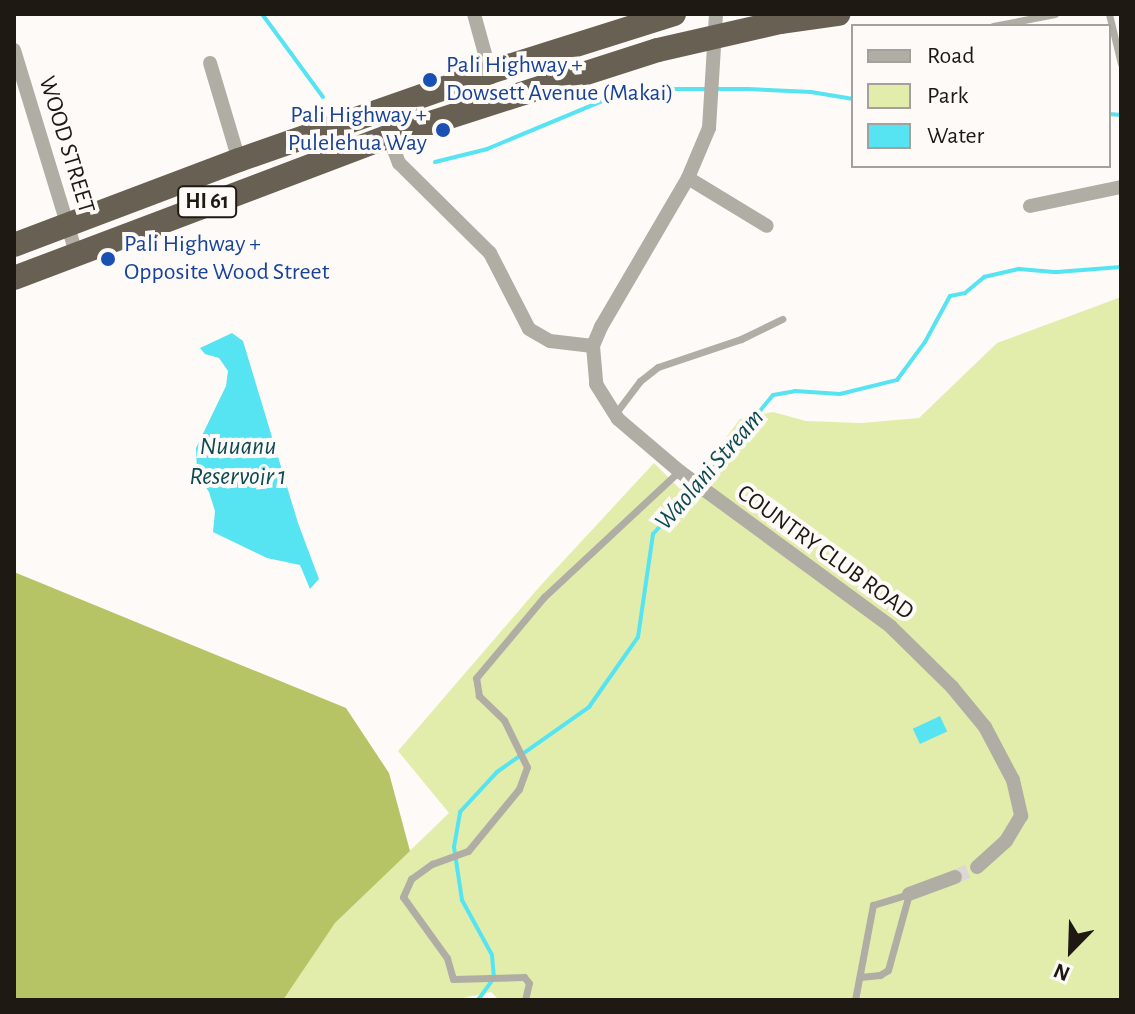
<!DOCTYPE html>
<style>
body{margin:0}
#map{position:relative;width:1135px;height:1014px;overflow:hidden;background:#fefaf8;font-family:"Alegreya Sans",sans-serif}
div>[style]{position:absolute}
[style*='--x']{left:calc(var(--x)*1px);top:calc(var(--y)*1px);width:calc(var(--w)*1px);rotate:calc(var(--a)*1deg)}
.green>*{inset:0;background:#e3edab}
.forest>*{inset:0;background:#b7c465}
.water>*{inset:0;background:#56e3f2;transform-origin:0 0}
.stream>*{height:4px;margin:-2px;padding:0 2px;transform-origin:2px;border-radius:2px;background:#56e3f2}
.minor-tunnel>*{height:14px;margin-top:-7px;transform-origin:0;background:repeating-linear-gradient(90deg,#ddd8d6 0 14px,transparent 0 21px)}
.service>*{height:7px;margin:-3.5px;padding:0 3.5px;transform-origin:3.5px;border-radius:3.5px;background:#b0ada5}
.minor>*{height:14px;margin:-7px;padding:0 7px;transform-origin:7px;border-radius:7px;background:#b0ada5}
.trunk>*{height:24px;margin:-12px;padding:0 12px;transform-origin:12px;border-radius:12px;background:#686052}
.dots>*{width:22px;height:22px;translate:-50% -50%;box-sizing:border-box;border:4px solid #fefaf8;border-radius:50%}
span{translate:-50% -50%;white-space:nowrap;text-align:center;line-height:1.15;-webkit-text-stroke:8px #fefaf8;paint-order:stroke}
.shield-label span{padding:2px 6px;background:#fefaf8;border:2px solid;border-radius:6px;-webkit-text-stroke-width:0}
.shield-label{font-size:22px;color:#1f1914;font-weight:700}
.transit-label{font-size:24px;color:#164399}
.left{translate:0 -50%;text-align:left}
.right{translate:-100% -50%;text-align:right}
.street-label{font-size:24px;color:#1f1914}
.water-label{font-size:26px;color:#0b4b51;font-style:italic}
.frame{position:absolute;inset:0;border:16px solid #1f1914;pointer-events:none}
.legend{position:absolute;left:851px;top:24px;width:260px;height:144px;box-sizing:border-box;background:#fefaf8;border:2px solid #a5a09d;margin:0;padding:10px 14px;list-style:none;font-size:24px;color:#1f1914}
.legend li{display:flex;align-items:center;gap:16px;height:40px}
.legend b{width:40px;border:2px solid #a5a09d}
.north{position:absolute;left:1031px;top:910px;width:80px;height:80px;-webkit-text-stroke:6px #fefaf8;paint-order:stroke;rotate:203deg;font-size:22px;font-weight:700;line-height:32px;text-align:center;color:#1f1914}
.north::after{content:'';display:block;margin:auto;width:28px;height:36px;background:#1f1914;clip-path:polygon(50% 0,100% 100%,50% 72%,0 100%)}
</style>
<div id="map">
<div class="green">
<i style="clip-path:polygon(1121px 297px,1121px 1000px,499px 1000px,491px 992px,453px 1000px,275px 1000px,335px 923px,449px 813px,398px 751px,541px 585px,654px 463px,680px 489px,706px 464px,740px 419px,773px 412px,806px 421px,861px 423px,919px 418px,997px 343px)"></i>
</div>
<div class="forest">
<i style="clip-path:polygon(14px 572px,346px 708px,389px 773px,410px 851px,335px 923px,283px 1000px,14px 1000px)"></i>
</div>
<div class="water">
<i style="clip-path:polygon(232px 333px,243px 341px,298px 523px,319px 579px,310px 589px,300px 565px,267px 558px,213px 532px,215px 511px,209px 492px,197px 474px,196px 448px,226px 386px,228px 371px,219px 358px,205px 354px,200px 348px)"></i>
<i style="left:940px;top:716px;width:17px;height:30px;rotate:65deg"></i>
</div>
<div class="stream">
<i style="--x:262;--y:14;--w:103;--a:53.7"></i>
<i style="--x:1109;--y:114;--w:12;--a:5"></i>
<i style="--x:435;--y:162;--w:54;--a:-14"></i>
<i style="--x:487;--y:149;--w:135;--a:-22.6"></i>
<i style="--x:612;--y:97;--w:56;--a:-8.3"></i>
<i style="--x:667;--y:89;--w:81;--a:0"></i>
<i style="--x:748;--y:89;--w:63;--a:2.7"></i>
<i style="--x:811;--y:92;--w:43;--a:9.5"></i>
<i style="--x:702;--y:482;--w:112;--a:-50.8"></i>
<i style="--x:773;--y:395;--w:22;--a:-10"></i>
<i style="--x:795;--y:391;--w:45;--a:3.8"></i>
<i style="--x:840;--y:394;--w:59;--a:-13.8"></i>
<i style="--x:897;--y:380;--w:47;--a:-53.6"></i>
<i style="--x:925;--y:342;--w:52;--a:-61.5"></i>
<i style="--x:950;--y:296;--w:15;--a:-11"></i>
<i style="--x:965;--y:293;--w:25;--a:-40"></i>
<i style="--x:984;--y:277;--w:36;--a:-13"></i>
<i style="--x:1019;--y:269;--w:38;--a:5"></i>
<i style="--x:1057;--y:272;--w:64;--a:-4.5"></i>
<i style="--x:478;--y:1000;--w:27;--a:-54"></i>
<i style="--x:494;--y:978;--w:23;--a:-95"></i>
<i style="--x:492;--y:955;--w:63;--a:-118.6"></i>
<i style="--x:462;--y:900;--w:54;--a:-98.6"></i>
<i style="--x:454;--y:847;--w:36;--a:-80"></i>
<i style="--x:460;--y:812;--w:54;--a:-47.2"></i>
<i style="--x:497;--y:772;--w:113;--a:-35.2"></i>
<i style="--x:589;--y:707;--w:85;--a:-55"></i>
<i style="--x:638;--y:637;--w:104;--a:-81.7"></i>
<i style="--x:653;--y:534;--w:62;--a:-47.6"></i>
</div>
<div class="minor-tunnel">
<i style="--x:955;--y:877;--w:24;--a:-24"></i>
</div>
<div class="service">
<i style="--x:1109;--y:14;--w:51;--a:76.5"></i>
<i style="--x:993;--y:26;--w:63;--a:-11"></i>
<i style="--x:615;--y:414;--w:41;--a:-52.9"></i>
<i style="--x:640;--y:381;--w:23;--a:-38"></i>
<i style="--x:658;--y:367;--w:88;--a:-18.6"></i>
<i style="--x:741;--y:339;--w:46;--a:-26"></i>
<i style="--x:860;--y:977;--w:20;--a:-6"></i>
<i style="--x:880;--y:975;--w:9;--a:-32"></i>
<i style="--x:888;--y:970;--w:79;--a:-74.6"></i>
<i style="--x:525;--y:1000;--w:17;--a:-77"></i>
<i style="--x:529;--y:983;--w:8;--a:-130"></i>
<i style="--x:524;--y:977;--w:71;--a:178.4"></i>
<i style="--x:453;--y:979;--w:22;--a:-106"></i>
<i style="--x:447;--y:958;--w:75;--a:-125.8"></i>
<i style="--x:403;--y:897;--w:20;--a:-66"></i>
<i style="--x:411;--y:879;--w:26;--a:-36"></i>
<i style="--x:432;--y:864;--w:38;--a:-20"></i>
<i style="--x:468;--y:851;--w:80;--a:-50.6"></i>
<i style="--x:519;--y:789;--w:23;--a:-70"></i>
<i style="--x:527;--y:767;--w:52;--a:-116.1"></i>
<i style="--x:504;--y:720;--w:35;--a:-136"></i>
<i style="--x:479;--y:696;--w:18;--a:-99"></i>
<i style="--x:476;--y:678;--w:106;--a:-50"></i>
<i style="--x:544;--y:597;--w:185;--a:-43"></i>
<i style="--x:855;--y:1000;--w:97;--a:-79.3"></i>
<i style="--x:873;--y:905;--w:38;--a:-17"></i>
</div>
<div class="minor">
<i style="--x:474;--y:14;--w:60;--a:74.6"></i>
<i style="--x:716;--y:14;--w:114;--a:93.5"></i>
<i style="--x:709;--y:128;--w:54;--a:112.8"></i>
<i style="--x:688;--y:178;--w:173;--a:120.3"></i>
<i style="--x:601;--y:327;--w:21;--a:113"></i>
<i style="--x:593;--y:346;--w:38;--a:85"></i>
<i style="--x:596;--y:384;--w:41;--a:57.8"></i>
<i style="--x:618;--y:419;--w:80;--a:40.4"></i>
<i style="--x:679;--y:471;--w:263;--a:36.3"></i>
<i style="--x:891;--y:627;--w:86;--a:44.5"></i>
<i style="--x:952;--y:687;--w:52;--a:50.5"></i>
<i style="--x:985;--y:727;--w:60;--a:62.2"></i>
<i style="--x:1013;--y:780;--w:37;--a:77"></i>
<i style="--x:1021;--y:816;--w:29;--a:121"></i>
<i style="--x:1006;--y:841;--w:39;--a:138"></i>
<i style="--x:14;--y:50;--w:212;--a:73"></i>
<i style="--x:210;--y:63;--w:101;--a:73.4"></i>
<i style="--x:389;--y:137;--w:28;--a:69"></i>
<i style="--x:399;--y:163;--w:128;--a:44.7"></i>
<i style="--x:490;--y:253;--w:85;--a:62.8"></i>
<i style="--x:529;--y:329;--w:24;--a:30"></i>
<i style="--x:550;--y:341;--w:43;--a:6.6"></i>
<i style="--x:688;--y:178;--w:92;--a:31.3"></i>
<i style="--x:1030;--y:206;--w:93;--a:-11.8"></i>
<i style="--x:909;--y:894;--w:49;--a:-20.3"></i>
</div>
<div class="trunk">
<i style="--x:14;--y:245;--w:241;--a:-20.7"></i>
<i style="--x:239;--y:160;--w:266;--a:-19.3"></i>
<i style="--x:490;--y:72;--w:193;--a:-17.5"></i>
<i style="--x:14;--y:278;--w:405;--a:-20.7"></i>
<i style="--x:393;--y:135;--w:278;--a:-17.8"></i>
<i style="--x:658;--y:50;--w:125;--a:-12.9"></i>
<i style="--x:780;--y:22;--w:59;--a:-7.9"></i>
</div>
<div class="dots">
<i style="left:430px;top:80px;background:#1a4fb4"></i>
<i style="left:443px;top:130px;background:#1a4fb4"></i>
<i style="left:108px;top:259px;background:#1a4fb4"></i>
</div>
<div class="shield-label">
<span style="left:207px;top:202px">HI 61</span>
</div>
<div class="transit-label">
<span class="left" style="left:446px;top:80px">Pali Highway +<br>Dowsett Avenue (Makai)</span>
<span class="right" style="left:427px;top:130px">Pali Highway +<br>Pulelehua Way</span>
<span class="left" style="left:124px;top:259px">Pali Highway +<br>Opposite Wood Street</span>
</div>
<div class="street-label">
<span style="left:66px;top:145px;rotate:73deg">WOOD STREET</span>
<span style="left:825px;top:553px;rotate:36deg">COUNTRY CLUB ROAD</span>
</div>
<div class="water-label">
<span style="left:238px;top:462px">Nuuanu<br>Reservoir 1</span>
<span style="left:710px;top:470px;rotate:-49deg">Waolani Stream</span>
</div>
<div class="frame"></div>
<ul class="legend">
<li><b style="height:10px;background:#b0ada5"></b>Road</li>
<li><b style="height:22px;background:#e3edab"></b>Park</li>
<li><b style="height:22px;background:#56e3f2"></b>Water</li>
</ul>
<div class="north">N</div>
</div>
